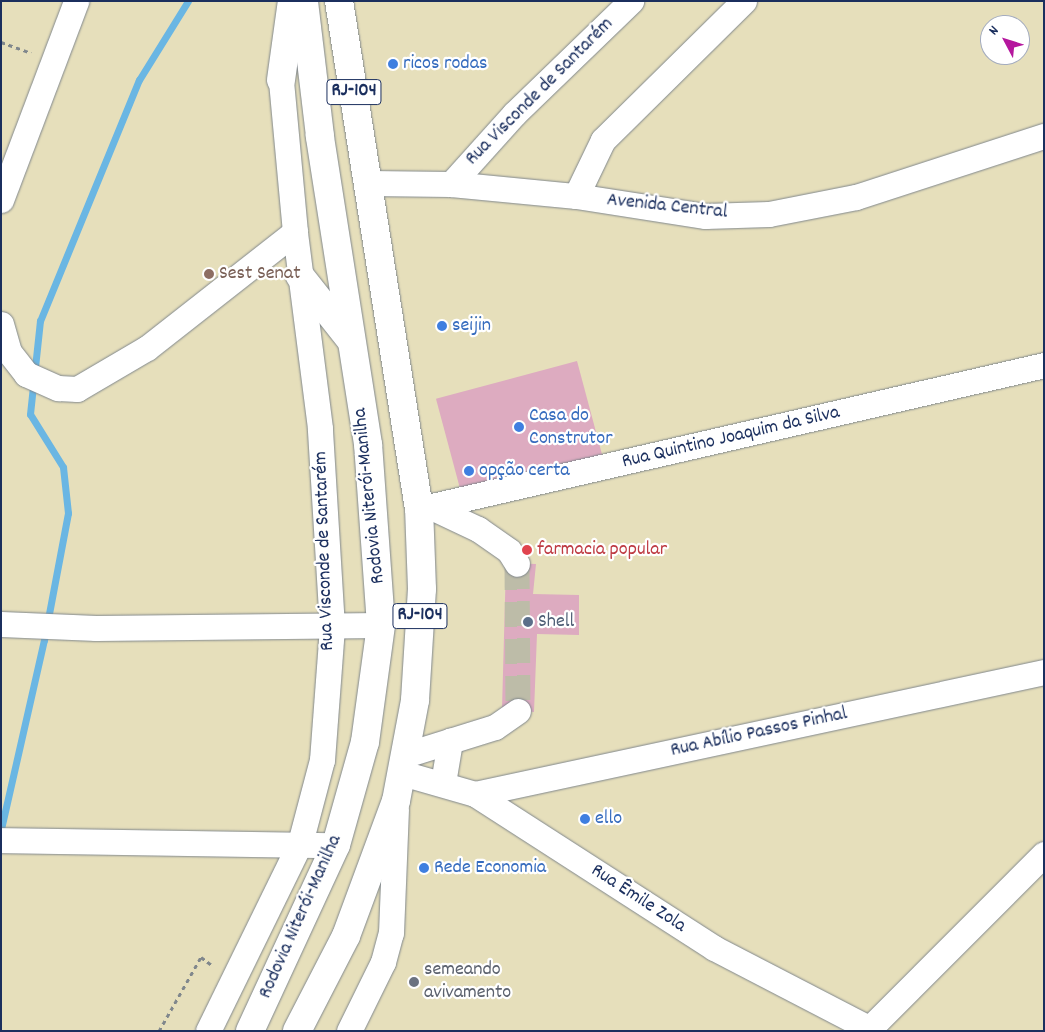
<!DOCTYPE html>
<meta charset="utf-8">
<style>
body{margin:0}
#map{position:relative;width:1045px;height:1032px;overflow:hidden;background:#e6dfbb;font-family:Dekko,sans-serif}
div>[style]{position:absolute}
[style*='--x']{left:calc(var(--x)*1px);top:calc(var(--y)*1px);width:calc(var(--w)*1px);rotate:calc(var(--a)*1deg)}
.stream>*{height:7px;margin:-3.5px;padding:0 3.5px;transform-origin:3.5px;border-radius:3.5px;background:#6ab6e3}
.building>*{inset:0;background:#ddabc0;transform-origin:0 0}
.minor-tunnel>*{height:25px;margin-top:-12.5px;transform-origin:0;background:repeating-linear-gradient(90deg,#bdbca8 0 25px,transparent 0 37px)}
.path>*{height:3px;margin-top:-1.5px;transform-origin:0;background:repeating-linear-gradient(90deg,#80878c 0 4px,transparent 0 8px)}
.roads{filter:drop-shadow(0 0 1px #80878c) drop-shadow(0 0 1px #80878c)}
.minor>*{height:25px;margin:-12.5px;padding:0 12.5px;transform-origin:12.5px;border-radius:12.5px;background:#fff}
.highway>*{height:28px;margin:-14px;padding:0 14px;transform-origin:14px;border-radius:14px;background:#fff}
.dots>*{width:14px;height:14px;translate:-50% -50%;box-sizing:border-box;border:2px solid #fff;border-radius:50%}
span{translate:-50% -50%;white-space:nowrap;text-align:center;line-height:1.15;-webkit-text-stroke:4.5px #fff;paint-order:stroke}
.shield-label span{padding:1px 4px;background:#fff;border:1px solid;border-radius:4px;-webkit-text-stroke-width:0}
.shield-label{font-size:19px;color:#1b2f5e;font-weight:700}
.shop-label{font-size:20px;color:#366cbe}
.left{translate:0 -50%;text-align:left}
.street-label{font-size:20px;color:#1b2f5e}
.education-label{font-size:20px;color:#785e54}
.health-label{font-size:20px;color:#be3a42}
.service-label{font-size:20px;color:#4e5e75}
.worship-label{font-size:20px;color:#5b616d}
.frame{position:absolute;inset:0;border:2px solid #1b2f5e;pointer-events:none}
.north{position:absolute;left:980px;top:15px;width:50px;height:50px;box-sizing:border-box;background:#fff;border:1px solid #a4acbf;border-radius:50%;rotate:310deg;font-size:14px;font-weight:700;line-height:20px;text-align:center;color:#1b2f5e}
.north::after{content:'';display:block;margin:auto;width:18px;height:22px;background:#b5179e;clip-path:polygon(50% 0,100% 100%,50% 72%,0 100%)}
</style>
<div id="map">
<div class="stream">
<i style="--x:1;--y:829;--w:194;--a:-77.2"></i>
<i style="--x:44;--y:640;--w:129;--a:-79.3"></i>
<i style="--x:68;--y:513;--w:46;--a:-96.2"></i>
<i style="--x:63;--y:467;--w:62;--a:-121.9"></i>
<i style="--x:30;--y:414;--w:94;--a:-83.9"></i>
<i style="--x:40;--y:321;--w:261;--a:-67.7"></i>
<i style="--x:139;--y:80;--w:93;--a:-58.2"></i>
</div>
<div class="building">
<i style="left:577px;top:361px;width:97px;height:146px;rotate:75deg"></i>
<i style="clip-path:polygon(506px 563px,536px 564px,533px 594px,579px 595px,579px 635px,537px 634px,534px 712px,502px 709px)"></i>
</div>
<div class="minor-tunnel">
<i style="--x:517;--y:564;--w:147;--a:89.6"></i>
</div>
<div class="path">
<i style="--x:1;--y:42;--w:32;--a:20"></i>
<i style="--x:159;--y:1031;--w:85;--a:-60.4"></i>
<i style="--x:201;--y:957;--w:15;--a:37"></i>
</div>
<div class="roads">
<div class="minor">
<i style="--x:369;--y:183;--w:82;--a:0.7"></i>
<i style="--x:451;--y:184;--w:126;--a:5.5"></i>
<i style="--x:576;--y:196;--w:131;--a:8.8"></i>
<i style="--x:705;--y:216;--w:64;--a:-1.8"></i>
<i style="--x:769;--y:214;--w:89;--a:-11.1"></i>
<i style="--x:856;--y:197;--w:198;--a:-18"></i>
<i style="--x:451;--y:184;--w:94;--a:-48"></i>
<i style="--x:514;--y:114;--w:163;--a:-44"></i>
<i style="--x:576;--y:196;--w:62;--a:-64.3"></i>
<i style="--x:603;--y:140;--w:198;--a:-44.6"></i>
<i style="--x:1;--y:200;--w:213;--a:-69.3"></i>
<i style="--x:1;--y:324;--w:29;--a:74"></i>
<i style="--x:9;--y:352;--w:28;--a:52"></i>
<i style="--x:26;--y:374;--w:35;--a:24"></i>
<i style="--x:58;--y:388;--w:19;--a:3"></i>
<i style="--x:77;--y:389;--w:81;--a:-30.4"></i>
<i style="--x:147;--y:348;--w:188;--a:-38.1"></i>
<i style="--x:431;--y:507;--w:52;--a:25.1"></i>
<i style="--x:478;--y:529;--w:38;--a:35"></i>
<i style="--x:509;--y:551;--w:15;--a:58"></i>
<i style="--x:419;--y:509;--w:641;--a:-12.97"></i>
<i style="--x:1;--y:624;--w:95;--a:2.4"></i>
<i style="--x:96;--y:628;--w:285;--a:-0.6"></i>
<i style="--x:405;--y:755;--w:94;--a:-17.3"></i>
<i style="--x:495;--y:727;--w:28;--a:-35"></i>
<i style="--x:402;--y:773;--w:76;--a:16"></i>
<i style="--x:475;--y:794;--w:284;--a:32.8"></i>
<i style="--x:714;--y:948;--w:180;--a:27.4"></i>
<i style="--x:443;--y:783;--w:43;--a:-80.5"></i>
<i style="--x:475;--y:794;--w:582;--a:-12.1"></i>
<i style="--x:1;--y:840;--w:335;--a:0.9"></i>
<i style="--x:870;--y:1028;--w:246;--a:-45"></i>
<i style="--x:208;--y:1031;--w:209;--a:-63.9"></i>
<i style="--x:300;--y:843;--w:86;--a:-75.2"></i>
<i style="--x:322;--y:760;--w:133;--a:-85.7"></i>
<i style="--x:332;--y:627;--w:199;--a:-93.5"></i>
<i style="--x:320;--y:428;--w:198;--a:-97.3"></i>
<i style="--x:295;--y:232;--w:153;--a:-95.3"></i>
<i style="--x:349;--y:1031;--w:77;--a:-63.8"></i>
<i style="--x:383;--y:962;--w:30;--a:-75"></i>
<i style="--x:391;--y:933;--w:124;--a:-87.7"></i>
</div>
<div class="highway">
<i style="--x:281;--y:80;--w:80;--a:-82.1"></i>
<i style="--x:300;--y:276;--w:80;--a:51.6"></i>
<i style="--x:250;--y:1031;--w:205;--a:-65.2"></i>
<i style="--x:336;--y:845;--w:107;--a:-74.3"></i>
<i style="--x:365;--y:742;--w:118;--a:-82.2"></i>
<i style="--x:381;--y:625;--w:181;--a:-94.1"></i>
<i style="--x:368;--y:444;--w:312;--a:-98.9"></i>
<i style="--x:320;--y:136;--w:136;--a:-96.8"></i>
<i style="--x:297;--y:1031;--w:107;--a:-62.7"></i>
<i style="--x:346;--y:936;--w:144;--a:-69.7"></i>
<i style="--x:396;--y:801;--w:103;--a:-79.3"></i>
<i style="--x:415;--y:700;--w:111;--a:-86.4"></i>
<i style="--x:422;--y:589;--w:80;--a:-92.1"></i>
<i style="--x:419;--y:509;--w:514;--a:-98.95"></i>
</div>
</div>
<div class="dots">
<i style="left:393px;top:64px;background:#3f7fe0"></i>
<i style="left:209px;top:274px;background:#8d6e63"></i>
<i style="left:442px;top:326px;background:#3f7fe0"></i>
<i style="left:519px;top:427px;background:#3f7fe0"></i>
<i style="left:469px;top:471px;background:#3f7fe0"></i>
<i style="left:527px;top:550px;background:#e0444e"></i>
<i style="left:528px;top:622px;background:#5c6f8a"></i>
<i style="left:585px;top:819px;background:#3f7fe0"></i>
<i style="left:424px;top:868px;background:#3f7fe0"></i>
<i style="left:414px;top:982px;background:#6b7280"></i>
</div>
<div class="shield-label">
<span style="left:354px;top:92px">RJ-104</span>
<span style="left:420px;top:616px">RJ-104</span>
</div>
<div class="shop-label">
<span class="left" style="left:403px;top:64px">ricos rodas</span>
<span class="left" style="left:452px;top:326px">seijin</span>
<span class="left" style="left:529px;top:428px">Casa do<br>Construtor</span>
<span class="left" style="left:479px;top:471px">opção certa</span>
<span class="left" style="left:595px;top:819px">ello</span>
<span class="left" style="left:434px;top:868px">Rede Economia</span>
</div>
<div class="street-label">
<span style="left:540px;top:92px;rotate:-45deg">Rua Visconde de Santarém</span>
<span style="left:667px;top:207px;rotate:6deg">Avenida Central</span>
<span style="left:731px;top:438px;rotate:-13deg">Rua Quintino Joaquim da Silva</span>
<span style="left:370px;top:496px;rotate:-96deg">Rodovia Niterói-Manilha</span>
<span style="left:325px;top:551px;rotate:-92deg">Rua Visconde de Santarém</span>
<span style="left:759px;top:733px;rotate:-12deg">Rua Abílio Passos Pinhal</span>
<span style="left:638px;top:899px;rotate:33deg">Rua Êmile Zola</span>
<span style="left:301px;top:917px;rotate:-66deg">Rodovia Niterói-Manilha</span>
</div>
<div class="education-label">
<span class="left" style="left:219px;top:274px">Sest Senat</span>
</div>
<div class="health-label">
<span class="left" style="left:537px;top:550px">farmacia popular</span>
</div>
<div class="service-label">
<span class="left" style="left:538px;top:622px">Shell</span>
</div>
<div class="worship-label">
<span class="left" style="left:424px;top:982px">semeando<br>avivamento</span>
</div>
<div class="frame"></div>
<div class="north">N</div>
</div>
